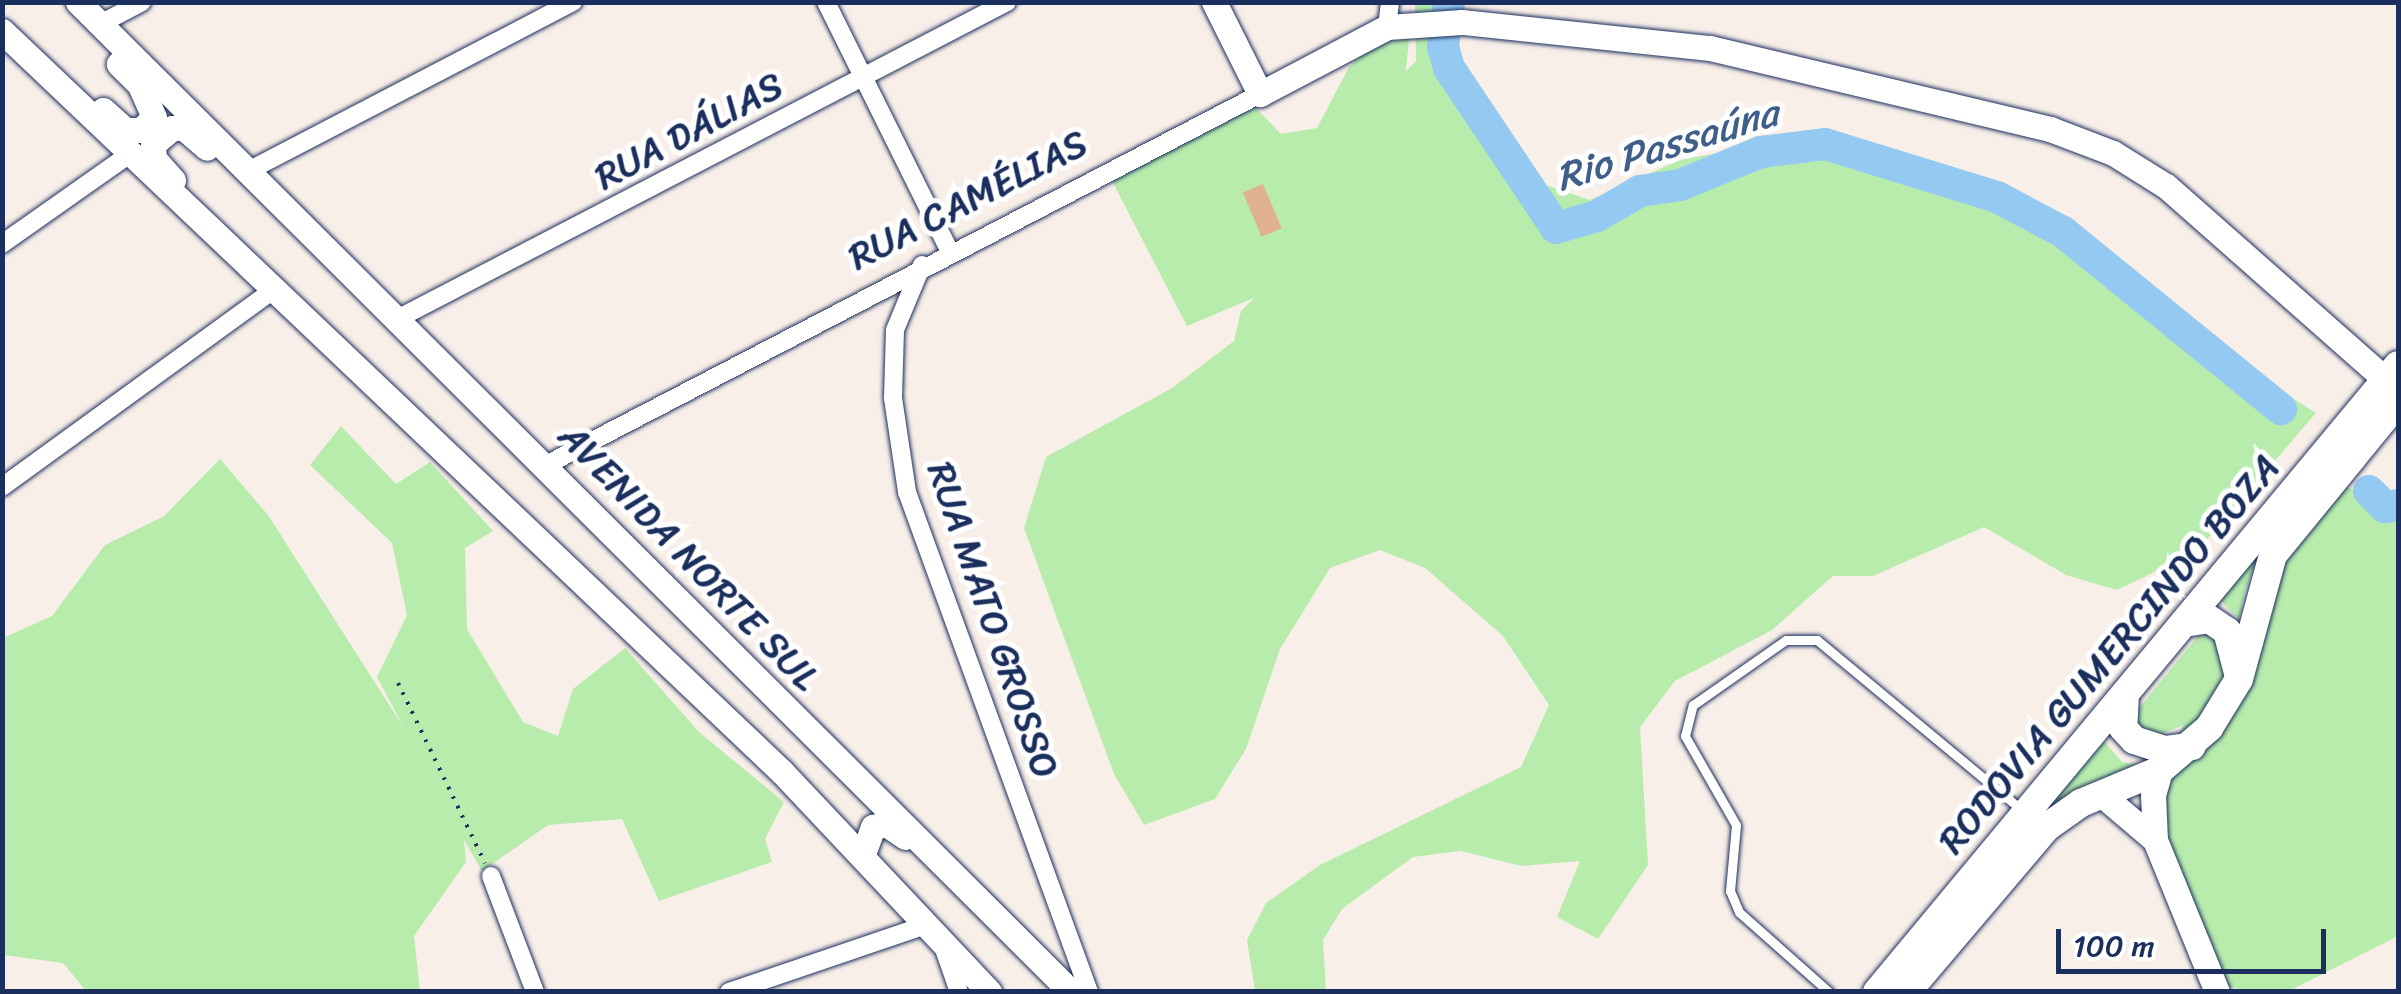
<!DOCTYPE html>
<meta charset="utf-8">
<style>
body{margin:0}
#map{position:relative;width:2401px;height:994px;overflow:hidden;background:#f9efe9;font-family:Sriracha,sans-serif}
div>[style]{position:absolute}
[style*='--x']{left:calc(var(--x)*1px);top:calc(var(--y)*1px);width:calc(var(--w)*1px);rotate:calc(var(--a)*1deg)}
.green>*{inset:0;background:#b8ecad}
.river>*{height:32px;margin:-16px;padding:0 16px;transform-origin:16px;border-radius:16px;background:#94caf2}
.building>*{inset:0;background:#e1b193;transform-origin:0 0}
.path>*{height:4px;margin-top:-2px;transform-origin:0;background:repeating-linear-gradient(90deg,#1b2f5e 0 2.5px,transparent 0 10.5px)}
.roads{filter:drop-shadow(0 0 2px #1b2f5e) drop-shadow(0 0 2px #1b2f5e)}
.lane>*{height:9px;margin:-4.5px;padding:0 4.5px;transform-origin:4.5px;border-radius:4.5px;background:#fff}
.street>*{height:18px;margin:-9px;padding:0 9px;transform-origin:9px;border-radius:9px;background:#fff}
.secondary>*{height:25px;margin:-12.5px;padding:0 12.5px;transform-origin:12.5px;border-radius:12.5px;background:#fff}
.primary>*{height:28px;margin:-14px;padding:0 14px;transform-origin:14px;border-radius:14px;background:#fff}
span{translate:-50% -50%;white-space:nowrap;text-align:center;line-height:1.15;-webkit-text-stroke:10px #fff;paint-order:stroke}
.street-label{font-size:38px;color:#1b2f5e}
.water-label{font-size:40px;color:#3f5e8a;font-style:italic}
.frame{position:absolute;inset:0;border:5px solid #1b2f5e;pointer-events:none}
.scale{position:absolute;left:2056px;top:929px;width:270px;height:45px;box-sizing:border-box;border:5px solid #1b2f5e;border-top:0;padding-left:12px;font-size:30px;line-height:35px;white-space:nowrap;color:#1b2f5e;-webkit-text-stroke:8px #fff;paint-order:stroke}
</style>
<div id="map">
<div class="green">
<i style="clip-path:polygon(1415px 3px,1449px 3px,1446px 32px,1537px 182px,1590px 200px,1680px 160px,1809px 136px,2006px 187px,2079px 232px,2230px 359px,2316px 413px,2196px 552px,2117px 590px,2066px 575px,1984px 527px,1873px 576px,1833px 576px,1772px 630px,1675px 681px,1640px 727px,1648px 865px,1598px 939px,1557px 917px,1580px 861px,1521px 866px,1461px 851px,1413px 857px,1342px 909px,1323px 940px,1326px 991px,1255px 991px,1247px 940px,1266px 903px,1320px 865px,1521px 767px,1549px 705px,1503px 636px,1425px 568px,1380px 550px,1330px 568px,1280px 649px,1246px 749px,1215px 799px,1144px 825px,1114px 774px,1024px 528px,1046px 457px,1172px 388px,1234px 341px,1241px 311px,1254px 298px,1187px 326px,1112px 181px,1255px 107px,1281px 134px,1317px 128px,1349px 67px,1372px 45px,1409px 38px,1406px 71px,1416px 61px)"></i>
<i style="clip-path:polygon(341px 426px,396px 484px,430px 462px,493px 531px,465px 548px,467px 629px,523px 722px,558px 736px,573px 689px,625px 648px,699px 732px,784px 802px,765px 839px,772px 862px,659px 901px,622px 819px,548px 825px,482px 871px,464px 840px,466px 862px,414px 936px,420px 991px,86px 991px,63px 963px,3px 955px,3px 638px,52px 616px,105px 545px,164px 516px,220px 459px,268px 515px,404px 728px,377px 677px,407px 615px,392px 543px,310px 465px)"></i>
<i style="clip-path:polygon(2328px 482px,2398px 503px,2398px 936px,2289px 991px,2246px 991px,2224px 985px,2160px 856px,2169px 751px,2184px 725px,2153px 737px,2137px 726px,2135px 713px,2198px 636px,2209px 634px,2226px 649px,2290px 535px)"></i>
<i style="clip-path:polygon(2267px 531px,2246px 588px,2239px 619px,2220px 600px)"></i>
<i style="clip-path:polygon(2104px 741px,2122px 762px,2141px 766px,2030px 826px)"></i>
</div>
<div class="river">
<i style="--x:1449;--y:2;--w:45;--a:97.6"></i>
<i style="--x:1443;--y:47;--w:22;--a:74"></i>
<i style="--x:1449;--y:68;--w:192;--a:56.2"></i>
<i style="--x:1556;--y:228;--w:43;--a:-16.3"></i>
<i style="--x:1597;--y:216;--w:50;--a:-30.2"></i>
<i style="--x:1640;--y:191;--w:40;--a:-8.5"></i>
<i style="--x:1680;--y:185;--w:87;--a:-22.2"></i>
<i style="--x:1761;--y:152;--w:64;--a:-7.1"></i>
<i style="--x:1825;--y:144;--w:180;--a:17.1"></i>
<i style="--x:1997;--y:197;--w:75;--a:27.9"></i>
<i style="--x:2063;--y:232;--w:281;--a:39.1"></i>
<i style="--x:2369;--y:491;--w:23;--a:45"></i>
<i style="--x:2385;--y:507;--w:13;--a:-9"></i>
</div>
<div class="building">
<i style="left:1263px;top:184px;width:48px;height:22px;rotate:67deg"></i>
</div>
<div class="path">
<i style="--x:398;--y:683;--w:200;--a:64.2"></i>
</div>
<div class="roads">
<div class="lane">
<i style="--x:1829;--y:992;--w:120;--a:-138.4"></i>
<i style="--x:1739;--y:912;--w:23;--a:-113"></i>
<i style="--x:1730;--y:891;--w:66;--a:-84.8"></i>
<i style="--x:1736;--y:825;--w:103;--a:-119.8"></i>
<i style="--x:1685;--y:736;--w:32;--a:-76"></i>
<i style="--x:1693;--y:705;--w:113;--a:-35"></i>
<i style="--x:1786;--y:640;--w:31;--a:0"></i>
<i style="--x:1817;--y:640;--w:266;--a:39.7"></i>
</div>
<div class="street">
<i style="--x:826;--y:2;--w:279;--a:63.6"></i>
<i style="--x:100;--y:24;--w:47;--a:-27.6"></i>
<i style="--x:1387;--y:27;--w:25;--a:-83"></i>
<i style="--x:252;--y:169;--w:362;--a:-27.5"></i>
<i style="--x:2;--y:244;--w:154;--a:-35.2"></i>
<i style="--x:922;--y:265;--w:70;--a:112.6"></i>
<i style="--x:895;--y:330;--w:68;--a:91.7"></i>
<i style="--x:893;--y:398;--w:95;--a:81.5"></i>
<i style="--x:907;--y:492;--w:532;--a:70"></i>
<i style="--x:401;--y:317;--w:683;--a:-27.47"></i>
<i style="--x:548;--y:464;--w:802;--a:-27.46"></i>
<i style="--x:2;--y:487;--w:339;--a:-36"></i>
<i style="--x:491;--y:876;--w:124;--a:69.2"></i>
<i style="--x:944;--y:949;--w:46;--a:70.8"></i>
<i style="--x:729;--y:992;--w:205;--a:-18.8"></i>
</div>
<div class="secondary">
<i style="--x:78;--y:2;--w:1402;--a:44.91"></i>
<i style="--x:1214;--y:2;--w:103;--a:63.4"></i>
<i style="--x:1260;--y:94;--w:144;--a:-27.8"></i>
<i style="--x:1387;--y:27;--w:75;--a:-3.8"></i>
<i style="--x:1462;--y:22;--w:249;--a:6"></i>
<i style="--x:1710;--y:48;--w:350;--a:13.4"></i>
<i style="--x:2050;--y:129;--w:67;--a:20.9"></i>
<i style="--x:2113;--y:153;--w:62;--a:31.9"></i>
<i style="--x:2166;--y:186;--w:293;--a:41.4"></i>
<i style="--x:2;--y:31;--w:1076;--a:43.53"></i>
<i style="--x:782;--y:772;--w:302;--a:46.7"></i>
<i style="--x:103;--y:110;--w:30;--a:42"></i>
<i style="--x:125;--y:130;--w:16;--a:0"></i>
<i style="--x:141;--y:130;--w:18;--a:-45"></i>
<i style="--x:154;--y:117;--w:35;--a:-114"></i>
<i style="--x:140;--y:85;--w:30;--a:-135"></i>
<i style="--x:173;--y:180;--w:28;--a:-132"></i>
<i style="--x:154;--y:159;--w:15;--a:-94"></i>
<i style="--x:153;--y:144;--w:25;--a:-40"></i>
<i style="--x:172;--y:128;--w:12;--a:0"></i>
<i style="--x:184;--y:128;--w:30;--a:41"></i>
<i style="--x:2101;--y:794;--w:71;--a:40.4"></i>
<i style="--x:2155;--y:840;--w:164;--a:67.8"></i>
<i style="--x:2155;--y:840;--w:45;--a:-92.5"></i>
<i style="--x:2153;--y:795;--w:26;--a:-74"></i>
<i style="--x:863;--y:854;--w:29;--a:-70"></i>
<i style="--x:873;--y:827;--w:13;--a:-13"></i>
<i style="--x:886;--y:824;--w:23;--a:34"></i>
</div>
<div class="primary">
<i style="--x:2184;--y:623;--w:25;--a:-9"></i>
<i style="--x:2209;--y:619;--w:22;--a:34"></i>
<i style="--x:2227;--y:631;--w:43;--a:75.3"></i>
<i style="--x:2125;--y:694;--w:34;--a:93"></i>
<i style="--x:2123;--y:728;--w:16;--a:47"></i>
<i style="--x:2134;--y:740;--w:33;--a:18"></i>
<i style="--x:2165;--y:750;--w:27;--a:-8"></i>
<i style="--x:1877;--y:992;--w:815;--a:-50.28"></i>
<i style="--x:1907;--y:992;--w:216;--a:-49.7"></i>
<i style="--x:2047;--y:827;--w:42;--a:-35.2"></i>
<i style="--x:2081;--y:803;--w:86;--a:-22.7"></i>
<i style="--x:2160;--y:770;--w:65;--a:-40.6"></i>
<i style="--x:2209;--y:728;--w:57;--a:-58.5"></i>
<i style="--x:2239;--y:679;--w:129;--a:-74.7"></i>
<i style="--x:2273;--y:555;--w:198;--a:-50.8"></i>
</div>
</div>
<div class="street-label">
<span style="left:689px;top:131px;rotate:-28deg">RUA DÁLIAS</span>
<span style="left:968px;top:200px;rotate:-27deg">RUA CAMÉLIAS</span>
<span style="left:689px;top:557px;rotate:46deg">AVENIDA NORTE SUL</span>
<span style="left:993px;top:620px;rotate:71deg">RUA MATO GROSSO</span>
<span style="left:2109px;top:654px;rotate:-50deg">RODOVIA GUMERCINDO BOZA</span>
</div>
<div class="water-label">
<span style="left:1667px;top:145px;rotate:-17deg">Rio Passaúna</span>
</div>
<div class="frame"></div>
<div class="scale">100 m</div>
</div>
